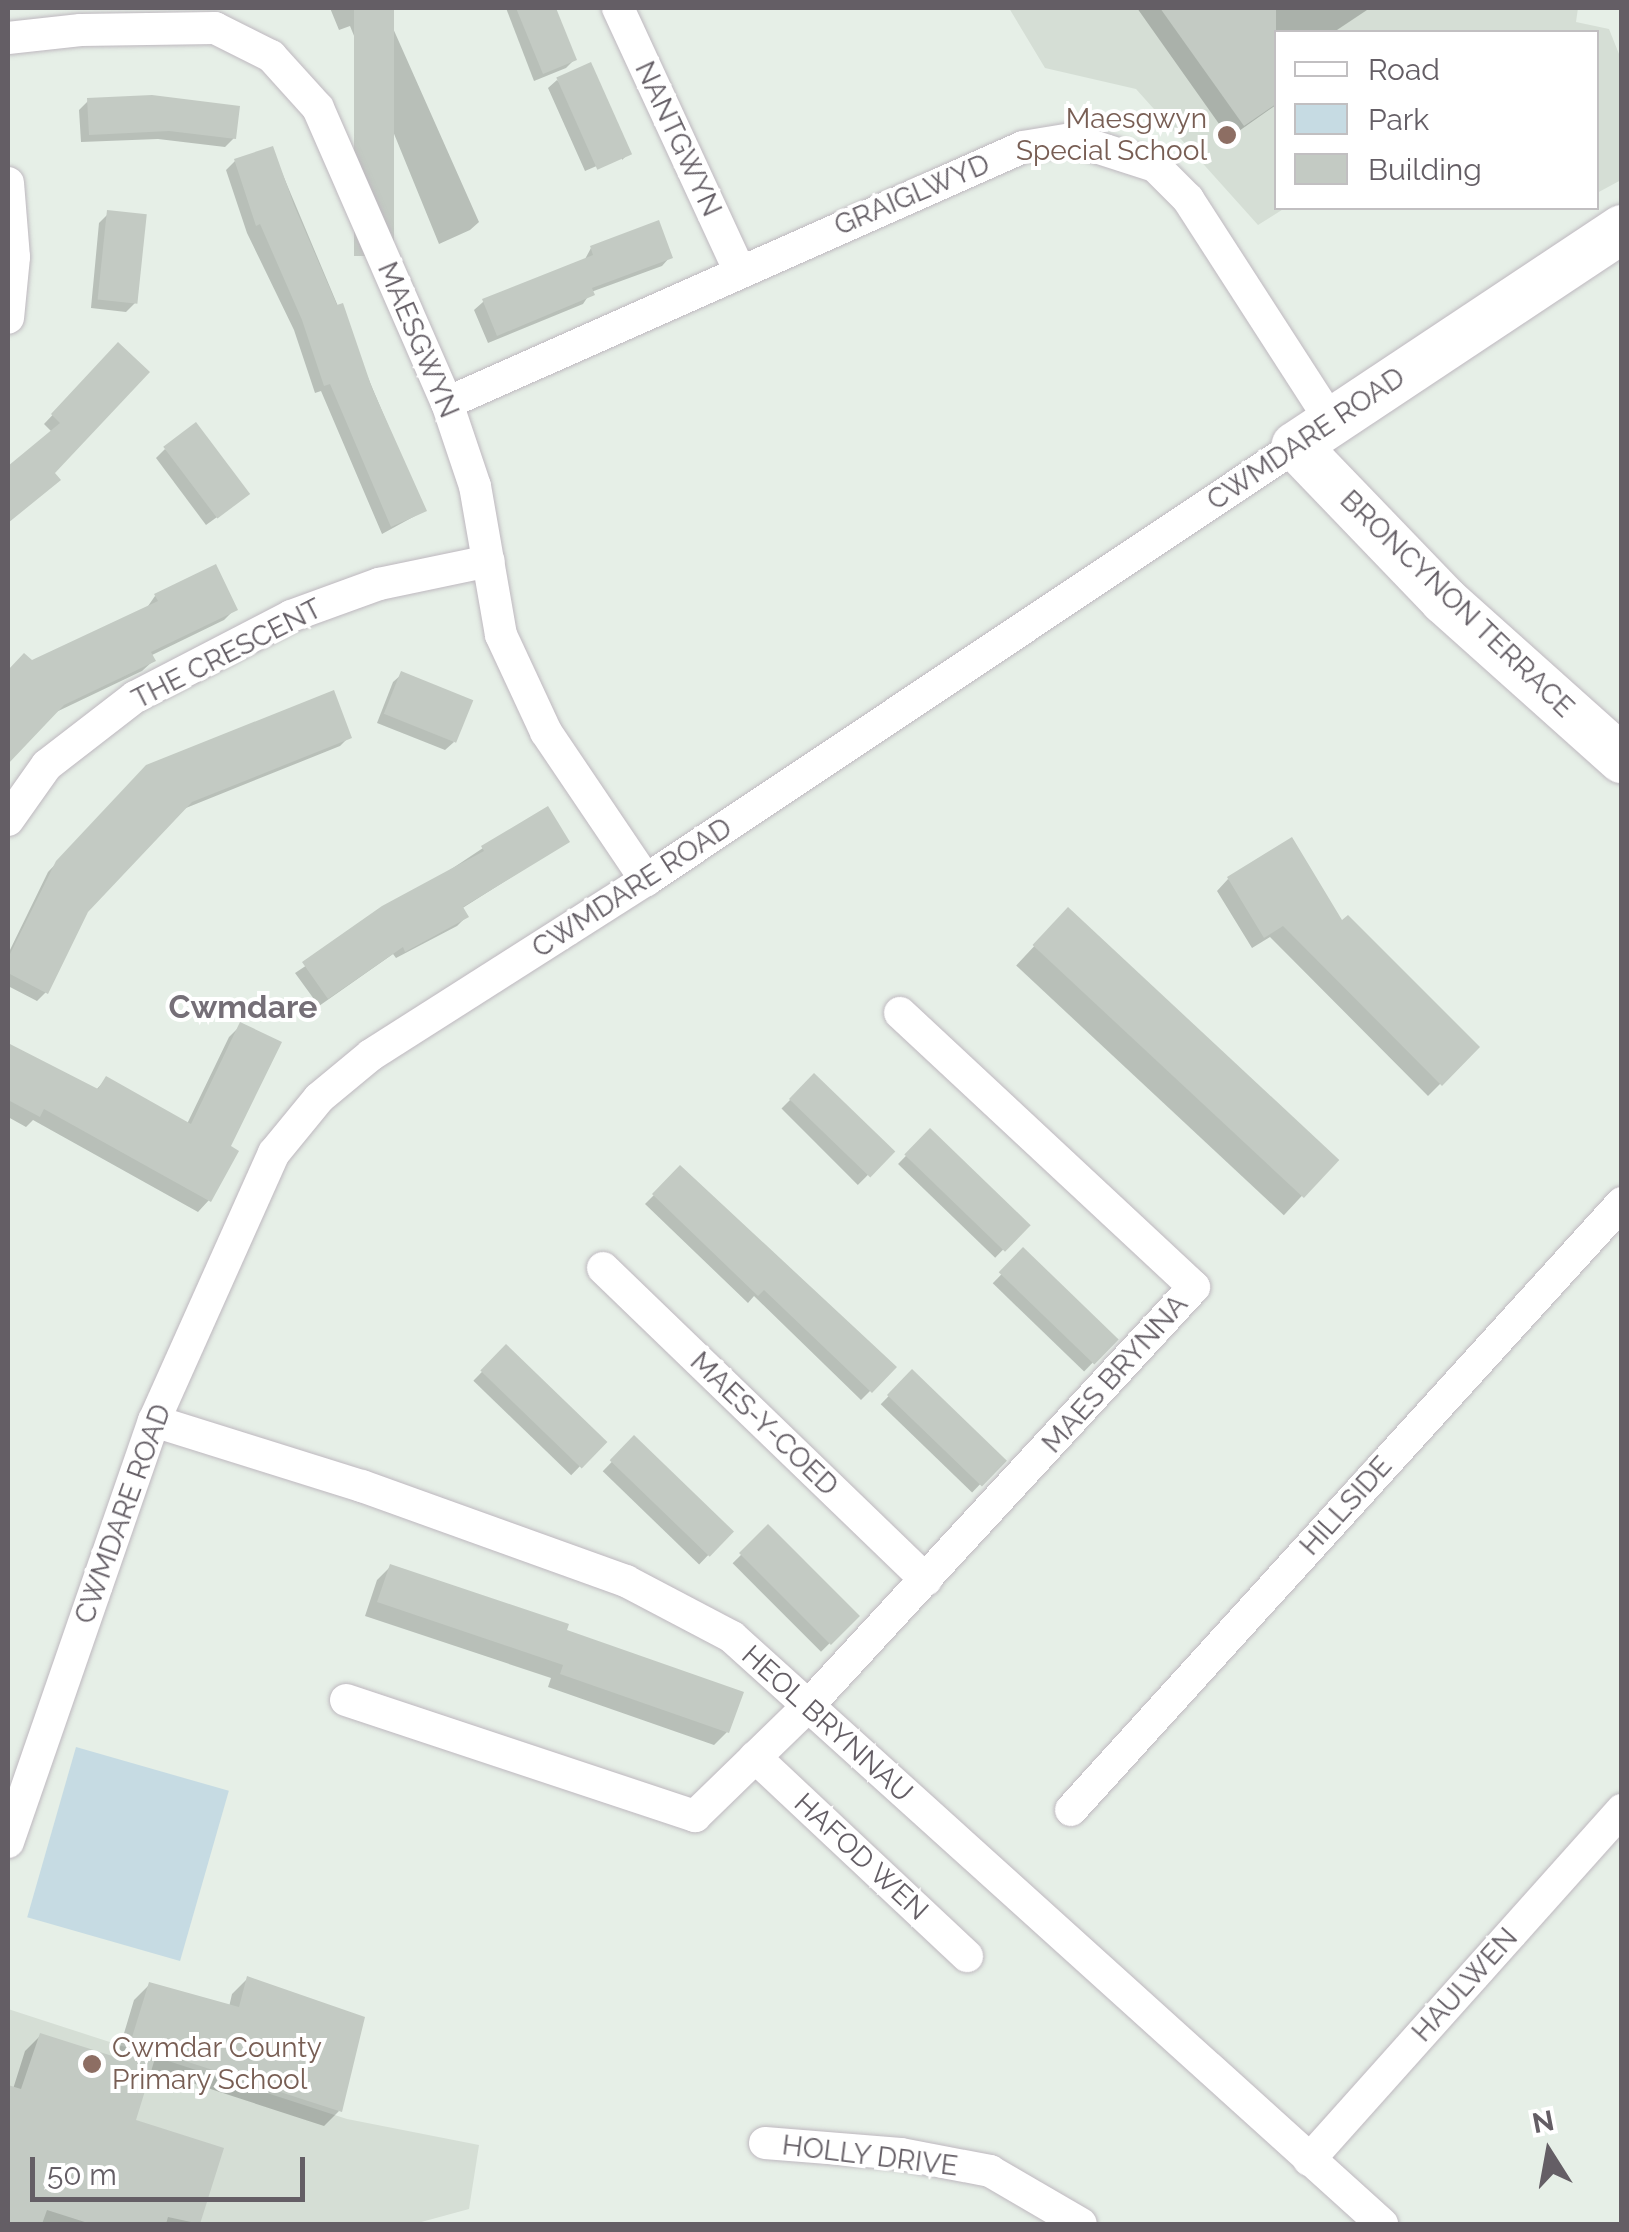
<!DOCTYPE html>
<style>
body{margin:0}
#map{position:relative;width:1629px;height:2232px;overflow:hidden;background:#e6efe7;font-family:Raleway,sans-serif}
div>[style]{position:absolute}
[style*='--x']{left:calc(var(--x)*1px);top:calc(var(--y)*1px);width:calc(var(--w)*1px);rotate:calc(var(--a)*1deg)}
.education>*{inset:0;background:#d5ded5}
.green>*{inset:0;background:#c6dbe3;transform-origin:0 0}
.shadow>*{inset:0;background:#0003;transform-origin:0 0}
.building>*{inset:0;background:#c3cac3;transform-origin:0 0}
.roads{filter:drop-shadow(0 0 2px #beb8bf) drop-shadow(0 0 2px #beb8bf)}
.street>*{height:32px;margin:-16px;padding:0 16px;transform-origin:16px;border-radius:16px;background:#fff}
.secondary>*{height:48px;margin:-24px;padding:0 24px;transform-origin:24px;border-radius:24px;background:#fff}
.dots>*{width:28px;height:28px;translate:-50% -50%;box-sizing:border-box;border:5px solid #fff;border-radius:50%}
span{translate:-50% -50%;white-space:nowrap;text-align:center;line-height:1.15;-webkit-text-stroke:8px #fff;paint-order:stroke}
.education-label{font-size:28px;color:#785e54}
.right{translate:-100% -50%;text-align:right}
.left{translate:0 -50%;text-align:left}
.street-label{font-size:28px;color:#645e65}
.quarter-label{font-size:32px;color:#756f77;font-weight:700}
.frame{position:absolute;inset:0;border:10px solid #645e65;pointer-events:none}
.legend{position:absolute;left:1274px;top:30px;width:325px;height:180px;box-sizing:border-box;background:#fff;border:2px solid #c1bfc1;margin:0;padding:12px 18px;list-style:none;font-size:30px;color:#645e65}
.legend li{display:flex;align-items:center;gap:20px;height:50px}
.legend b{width:50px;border:2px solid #c1bfc1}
.north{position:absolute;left:1499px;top:2102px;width:100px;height:100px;-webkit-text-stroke:8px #fff;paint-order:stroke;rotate:349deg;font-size:28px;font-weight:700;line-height:40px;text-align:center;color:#645e65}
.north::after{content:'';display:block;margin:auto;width:35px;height:45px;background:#645e65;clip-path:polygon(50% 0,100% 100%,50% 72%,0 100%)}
.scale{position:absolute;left:30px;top:2157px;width:275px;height:45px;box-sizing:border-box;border:5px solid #645e65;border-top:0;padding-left:12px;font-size:30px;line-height:35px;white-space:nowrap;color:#645e65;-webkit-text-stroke:8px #fff;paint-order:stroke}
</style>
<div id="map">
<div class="education">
<i style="clip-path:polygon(1009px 8px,1578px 8px,1576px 22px,1609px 29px,1621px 59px,1621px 180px,1597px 193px,1596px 32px,1276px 32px,1276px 208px,1285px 208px,1258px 225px,1136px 89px,1045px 68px)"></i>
<i style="clip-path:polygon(8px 2009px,347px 2119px,479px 2145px,469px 2209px,414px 2224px,8px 2224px)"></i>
</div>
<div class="green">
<i style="left:76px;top:1747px;width:159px;height:177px;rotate:16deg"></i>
</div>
<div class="shadow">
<i style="clip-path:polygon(330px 8px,384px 8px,479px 222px,470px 230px,439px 244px,350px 26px,339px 30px)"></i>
<i style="clip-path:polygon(506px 8px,554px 8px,574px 60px,566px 68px,534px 81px)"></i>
<i style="clip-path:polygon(1137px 8px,1370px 8px,1334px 32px,1276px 32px,1276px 105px,1229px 138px)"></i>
<i style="clip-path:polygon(557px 80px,629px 153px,622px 160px,622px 155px,585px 171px,548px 88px)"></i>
<i style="clip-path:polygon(88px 101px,234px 138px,225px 147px,158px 139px,81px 142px,79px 110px)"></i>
<i style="clip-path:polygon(272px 149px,424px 511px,382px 534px,321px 391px,315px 393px,294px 330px,247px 233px,226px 170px,235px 161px)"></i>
<i style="clip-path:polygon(108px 214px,135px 303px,126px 312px,91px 308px,99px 223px)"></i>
<i style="clip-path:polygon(591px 248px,670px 257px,662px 266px,591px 292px,583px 304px,488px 343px,474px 310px,483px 302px,584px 261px)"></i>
<i style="clip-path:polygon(118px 346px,52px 473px,49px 488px,8px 522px,8px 470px,53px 433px,44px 424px)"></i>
<i style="clip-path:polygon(165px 449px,238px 502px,206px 525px,156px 458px)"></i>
<i style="clip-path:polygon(155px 596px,235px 609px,224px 620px,150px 656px,153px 661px,142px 671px,52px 714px,8px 760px,8px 674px,24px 657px,31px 663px,146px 609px)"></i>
<i style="clip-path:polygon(402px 674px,454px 742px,445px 750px,377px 723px,393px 682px)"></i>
<i style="clip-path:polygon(349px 737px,340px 746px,181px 810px,86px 910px,46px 992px,37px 1001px,8px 986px,8px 954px,48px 872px,148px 767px)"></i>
<i style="clip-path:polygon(567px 842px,461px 909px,466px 917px,457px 926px,396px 958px,393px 954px,319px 1006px,295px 973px,483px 848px)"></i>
<i style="clip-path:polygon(1228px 879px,1342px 924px,1477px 1047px,1428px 1096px,1270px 937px,1252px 948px,1217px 891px)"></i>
<i style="left:1068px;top:910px;width:366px;height:76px;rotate:43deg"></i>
<i style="clip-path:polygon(241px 1025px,228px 1147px,209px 1200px,198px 1212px,33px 1120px,26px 1127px,8px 1117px,8px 1045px,95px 1091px,106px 1079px,187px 1124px,229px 1037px)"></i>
<i style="left:814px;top:1076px;width:108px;height:46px;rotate:45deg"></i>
<i style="left:930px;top:1131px;width:135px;height:46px;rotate:44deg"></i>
<i style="clip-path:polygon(680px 1169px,894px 1367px,861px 1400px,754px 1296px,748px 1303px,645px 1204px)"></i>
<i style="left:1024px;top:1251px;width:127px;height:45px;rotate:44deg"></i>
<i style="left:506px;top:1347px;width:136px;height:47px;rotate:44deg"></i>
<i style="left:912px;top:1372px;width:127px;height:45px;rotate:44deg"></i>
<i style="left:634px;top:1439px;width:134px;height:45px;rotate:44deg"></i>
<i style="left:768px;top:1528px;width:125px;height:50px;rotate:45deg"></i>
<i style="clip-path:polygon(391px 1566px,564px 1631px,727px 1732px,714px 1745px,548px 1687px,551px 1678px,365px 1616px,377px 1580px)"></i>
<i style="clip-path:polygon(247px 1979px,339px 2111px,324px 2126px,149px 2069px,133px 2122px,221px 2149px,197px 2224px,8px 2224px,8px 2088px,13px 2089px,25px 2051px,40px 2036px,116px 2060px,134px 2000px,149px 1985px,229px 2007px,232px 1994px)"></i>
</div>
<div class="building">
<i style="left:354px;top:8px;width:40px;height:248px"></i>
<i style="clip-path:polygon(516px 8px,556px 8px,577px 60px,543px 74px)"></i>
<i style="clip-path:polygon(1160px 8px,1276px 8px,1276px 104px,1244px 126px)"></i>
<i style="left:591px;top:62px;width:101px;height:38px;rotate:66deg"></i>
<i style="clip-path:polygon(152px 95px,240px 106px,236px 139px,169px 131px,89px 135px,87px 98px)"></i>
<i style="clip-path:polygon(273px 146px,294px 205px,337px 305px,343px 303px,372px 388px,427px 511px,391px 527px,330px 384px,324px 386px,302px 320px,260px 224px,256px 226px,234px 159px)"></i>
<i style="left:107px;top:210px;width:40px;height:90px;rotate:6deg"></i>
<i style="clip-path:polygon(659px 220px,673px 258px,592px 288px,595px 295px,497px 336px,482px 299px,593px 255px,590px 246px)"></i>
<i style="clip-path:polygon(118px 342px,150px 372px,55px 473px,61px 480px,8px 523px,8px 466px,60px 423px,51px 414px)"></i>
<i style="left:196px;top:422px;width:90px;height:41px;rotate:53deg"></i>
<i style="clip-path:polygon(216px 564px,238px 610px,151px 652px,156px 661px,64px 705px,8px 764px,8px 670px,24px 653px,32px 660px,158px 601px,154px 594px)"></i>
<i style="left:401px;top:671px;width:78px;height:46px;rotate:22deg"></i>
<i style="clip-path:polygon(334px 690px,352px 738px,192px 802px,88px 912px,48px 994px,8px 973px,8px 958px,56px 861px,146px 765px)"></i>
<i style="clip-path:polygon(548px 806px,570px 842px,463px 907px,469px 917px,405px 952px,403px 947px,328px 999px,302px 962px,382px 906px,484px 851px,481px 846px)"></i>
<i style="clip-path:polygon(1292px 837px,1342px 920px,1348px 915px,1480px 1047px,1442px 1086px,1283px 926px,1264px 938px,1227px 877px)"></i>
<i style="left:1068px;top:907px;width:371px;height:52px;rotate:43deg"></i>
<i style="clip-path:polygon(240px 1022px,282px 1042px,231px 1146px,239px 1151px,211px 1202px,44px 1109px,40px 1117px,8px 1100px,8px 1043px,98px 1089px,106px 1076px,191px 1124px)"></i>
<i style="left:814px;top:1073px;width:113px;height:36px;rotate:44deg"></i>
<i style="left:930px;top:1128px;width:140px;height:37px;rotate:44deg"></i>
<i style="clip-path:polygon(680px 1165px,897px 1367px,872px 1393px,764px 1290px,758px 1296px,652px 1194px)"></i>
<i style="left:1023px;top:1247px;width:133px;height:35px;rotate:44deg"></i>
<i style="left:506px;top:1344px;width:141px;height:37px;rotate:44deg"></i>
<i style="left:912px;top:1369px;width:132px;height:36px;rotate:44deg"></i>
<i style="left:634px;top:1435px;width:139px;height:35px;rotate:44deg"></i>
<i style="left:768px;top:1524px;width:130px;height:41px;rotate:45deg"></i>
<i style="clip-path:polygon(390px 1564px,569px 1624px,567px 1630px,744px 1692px,729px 1733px,560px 1674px,563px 1665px,377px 1602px)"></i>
<i style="clip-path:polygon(247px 1976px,365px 2017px,342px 2112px,157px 2052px,136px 2120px,224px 2148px,200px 2224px,168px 2217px,166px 2224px,91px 2224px,47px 2210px,42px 2224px,8px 2224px,8px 2085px,21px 2089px,40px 2033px,125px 2060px,149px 1982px,239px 2007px)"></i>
</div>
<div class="roads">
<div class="street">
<i style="--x:618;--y:8;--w:289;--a:65.2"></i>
<i style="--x:8;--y:38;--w:73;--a:-6.3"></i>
<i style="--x:81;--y:30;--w:134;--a:-0.9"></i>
<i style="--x:215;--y:28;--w:63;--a:26.6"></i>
<i style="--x:271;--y:56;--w:70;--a:47.9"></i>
<i style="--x:318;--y:108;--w:322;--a:66.4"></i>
<i style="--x:447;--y:403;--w:88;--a:71.4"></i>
<i style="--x:475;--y:486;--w:151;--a:80.1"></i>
<i style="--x:501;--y:635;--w:107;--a:65.1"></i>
<i style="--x:546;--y:732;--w:179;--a:56"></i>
<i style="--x:8;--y:183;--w:74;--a:85.4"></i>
<i style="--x:14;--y:257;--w:61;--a:95.6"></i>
<i style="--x:447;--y:403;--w:630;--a:-23.96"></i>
<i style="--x:1023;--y:147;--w:49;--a:-9.5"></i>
<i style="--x:1071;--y:139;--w:88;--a:17.8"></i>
<i style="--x:1155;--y:166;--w:47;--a:45"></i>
<i style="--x:1188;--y:199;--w:264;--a:57.2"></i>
<i style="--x:8;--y:820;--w:67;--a:-54.7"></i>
<i style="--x:47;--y:765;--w:111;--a:-37.7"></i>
<i style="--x:135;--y:697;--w:176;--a:-27.4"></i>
<i style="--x:291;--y:616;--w:94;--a:-20"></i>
<i style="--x:379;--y:584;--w:112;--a:-11.8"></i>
<i style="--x:603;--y:1268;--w:449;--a:44"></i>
<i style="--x:154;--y:1421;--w:218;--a:17.4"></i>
<i style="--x:362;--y:1486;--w:281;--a:19.8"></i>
<i style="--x:626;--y:1581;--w:120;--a:27.8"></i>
<i style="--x:732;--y:1637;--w:876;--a:42.08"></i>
<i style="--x:346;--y:1700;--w:368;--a:18.4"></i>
<i style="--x:695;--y:1816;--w:156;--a:-44.2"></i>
<i style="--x:807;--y:1707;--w:571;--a:-47.34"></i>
<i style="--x:1194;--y:1287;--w:402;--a:-137"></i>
<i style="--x:755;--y:1757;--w:291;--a:43.2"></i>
<i style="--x:1071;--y:1810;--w:820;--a:-47.77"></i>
<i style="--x:8;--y:1842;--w:446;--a:-70.9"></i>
<i style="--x:154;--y:1421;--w:294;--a:-65.9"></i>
<i style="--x:274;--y:1153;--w:71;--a:-50.7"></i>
<i style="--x:319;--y:1098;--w:67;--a:-39.6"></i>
<i style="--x:371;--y:1055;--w:326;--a:-32.5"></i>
<i style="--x:646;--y:880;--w:782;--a:-33.73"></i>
<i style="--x:765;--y:2143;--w:136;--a:4.6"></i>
<i style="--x:901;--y:2154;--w:91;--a:10.8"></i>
<i style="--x:990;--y:2171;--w:105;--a:30.2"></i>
<i style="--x:1309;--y:2160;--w:470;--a:-48.2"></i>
</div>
<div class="secondary">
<i style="--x:1622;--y:229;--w:392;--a:146.4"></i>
<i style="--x:1296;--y:446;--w:214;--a:46.1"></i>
<i style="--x:1444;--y:600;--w:239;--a:41.8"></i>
</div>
</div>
<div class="dots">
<i style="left:1227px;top:135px;background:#8d6e63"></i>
<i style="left:92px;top:2064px;background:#8d6e63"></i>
</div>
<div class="education-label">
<span class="right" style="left:1207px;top:135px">Maesgwyn<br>Special School</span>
<span class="left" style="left:112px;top:2064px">Cwmdar County<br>Primary School</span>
</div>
<div class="street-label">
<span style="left:678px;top:139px;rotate:65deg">NANTGWYN</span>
<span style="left:912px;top:195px;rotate:-23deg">GRAIGLWYD</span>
<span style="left:418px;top:340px;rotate:67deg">MAESGWYN</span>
<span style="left:1306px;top:439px;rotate:-34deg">CWMDARE ROAD</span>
<span style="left:1457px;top:604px;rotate:44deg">BRONCYNON TERRACE</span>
<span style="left:227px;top:654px;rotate:-27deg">THE CRESCENT</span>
<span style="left:632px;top:888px;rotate:-33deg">CWMDARE ROAD</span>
<span style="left:1115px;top:1374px;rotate:-48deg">MAES BRYNNA</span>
<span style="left:764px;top:1424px;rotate:44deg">MAES-Y-COED</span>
<span style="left:1346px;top:1506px;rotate:-48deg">HILLSIDE</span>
<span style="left:123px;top:1514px;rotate:-70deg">CWMDARE ROAD</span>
<span style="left:827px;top:1724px;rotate:42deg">HEOL BRYNNAU</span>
<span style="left:861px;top:1857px;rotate:43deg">HAFOD WEN</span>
<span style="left:1465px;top:1985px;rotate:-48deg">HAULWEN</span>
<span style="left:870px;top:2156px;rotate:7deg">HOLLY DRIVE</span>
</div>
<div class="quarter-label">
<span style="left:243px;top:1007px">Cwmdare</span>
</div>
<div class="frame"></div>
<ul class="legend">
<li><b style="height:12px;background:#fff"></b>Road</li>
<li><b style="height:28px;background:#c6dbe3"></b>Park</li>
<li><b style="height:28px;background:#c3cac3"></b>Building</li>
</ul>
<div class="north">N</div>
<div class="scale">50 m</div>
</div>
